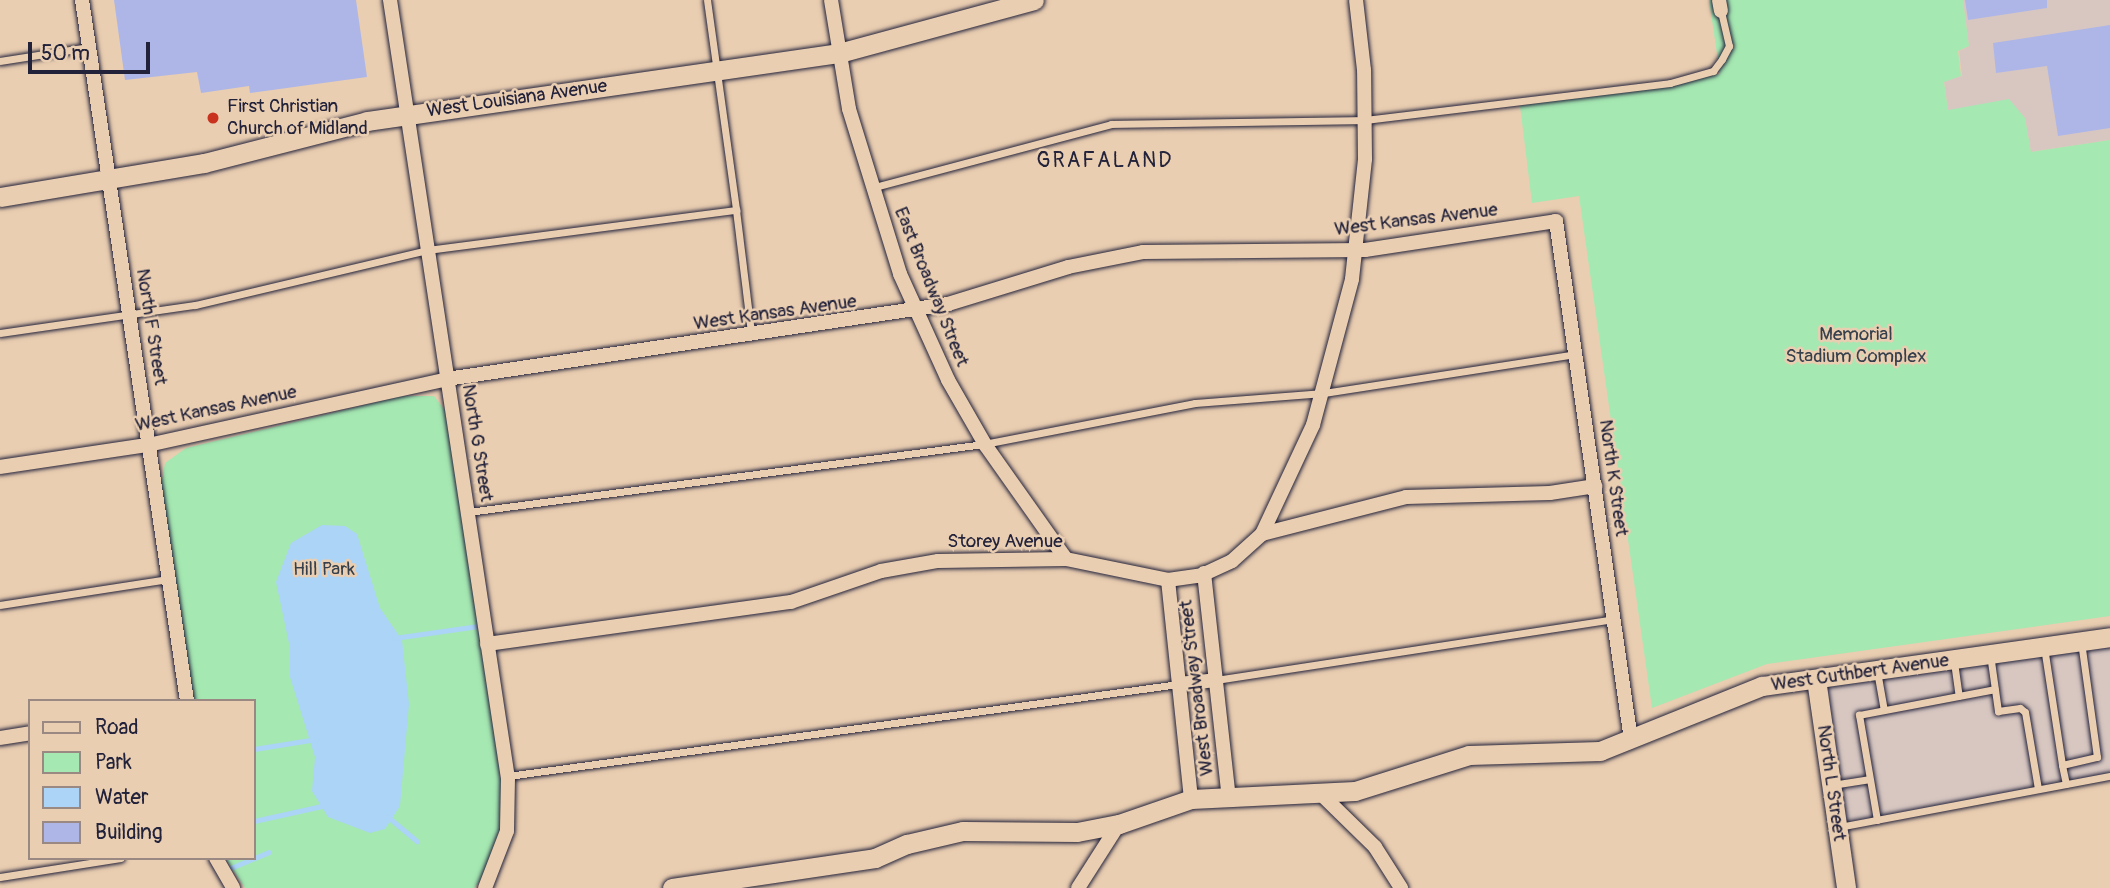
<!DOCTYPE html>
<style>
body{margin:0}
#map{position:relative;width:2110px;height:888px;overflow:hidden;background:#eaceb1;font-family:Pangolin,sans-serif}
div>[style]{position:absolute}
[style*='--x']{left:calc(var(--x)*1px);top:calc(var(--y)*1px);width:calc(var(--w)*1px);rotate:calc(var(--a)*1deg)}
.built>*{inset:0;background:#d8c7c1}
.green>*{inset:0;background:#a5e8b2}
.water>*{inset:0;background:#abd4f6}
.stream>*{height:5px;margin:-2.5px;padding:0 2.5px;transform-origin:2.5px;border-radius:2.5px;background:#abd4f6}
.building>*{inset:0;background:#aeb6e7}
.roads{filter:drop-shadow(0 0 2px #22223b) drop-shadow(0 0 2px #22223b)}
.lane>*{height:7px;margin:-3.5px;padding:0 3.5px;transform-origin:3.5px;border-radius:3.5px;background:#eaceb1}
.street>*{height:14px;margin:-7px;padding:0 7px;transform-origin:7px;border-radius:7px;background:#eaceb1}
.secondary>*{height:19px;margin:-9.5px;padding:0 9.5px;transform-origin:9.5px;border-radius:9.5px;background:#eaceb1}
.dots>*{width:19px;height:19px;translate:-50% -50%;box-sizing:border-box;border:4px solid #eaceb1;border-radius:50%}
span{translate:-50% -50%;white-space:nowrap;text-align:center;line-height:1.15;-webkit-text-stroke:5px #eaceb1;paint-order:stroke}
.street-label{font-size:19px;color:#22223b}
.poi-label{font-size:19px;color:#22223b}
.left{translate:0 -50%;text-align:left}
.park-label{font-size:19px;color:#36404d}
.neighbourhood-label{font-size:21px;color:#22223b;letter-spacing:2px}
.legend{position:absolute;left:28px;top:699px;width:228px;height:161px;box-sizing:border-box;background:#eaceb1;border:2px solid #9a8982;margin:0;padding:9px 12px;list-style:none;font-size:21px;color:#22223b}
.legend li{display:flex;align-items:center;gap:14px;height:35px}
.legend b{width:35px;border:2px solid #9a8982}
.scale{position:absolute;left:28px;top:42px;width:122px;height:32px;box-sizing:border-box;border:4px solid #22223b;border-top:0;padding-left:9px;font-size:21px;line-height:24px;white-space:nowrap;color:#22223b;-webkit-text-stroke:5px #eaceb1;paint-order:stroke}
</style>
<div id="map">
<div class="built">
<i style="clip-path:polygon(1963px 0,2110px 0,2110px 140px,2031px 152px,2025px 118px,1948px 110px,1944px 81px,1962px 76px,1959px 51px,1969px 46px)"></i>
<i style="clip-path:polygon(2110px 638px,2110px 775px,1836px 826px,1815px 680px)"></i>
</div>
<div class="green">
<i style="clip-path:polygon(1709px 0,1963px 0,1969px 46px,1958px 51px,1961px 76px,1944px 82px,1948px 110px,2009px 99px,2025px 118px,2031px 152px,2110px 140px,2110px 616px,1767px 664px,1652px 708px,1579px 196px,1532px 203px,1520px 106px,1720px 74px)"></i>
<i style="clip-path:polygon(402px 396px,434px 396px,454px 422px,505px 810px,488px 871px,474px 888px,245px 888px,225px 858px,254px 858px,254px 701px,193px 701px,160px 492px,165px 463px,186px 448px)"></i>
</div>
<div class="water">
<i style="clip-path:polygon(322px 525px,345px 526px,357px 534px,380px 608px,402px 640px,409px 704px,400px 806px,385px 829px,370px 833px,328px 817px,312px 791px,315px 757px,290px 677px,290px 648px,276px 582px,291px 543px)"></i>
</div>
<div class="stream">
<i style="--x:394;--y:638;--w:92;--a:-8.1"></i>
<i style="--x:254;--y:749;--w:63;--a:-9.2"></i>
<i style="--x:388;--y:817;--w:38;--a:40"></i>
<i style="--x:254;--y:821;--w:74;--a:-12.5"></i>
<i style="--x:228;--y:869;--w:44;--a:-22.5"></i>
</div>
<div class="building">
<i style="clip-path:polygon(114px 0,356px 0,367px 77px,250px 93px,249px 86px,201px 93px,197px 72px,125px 80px)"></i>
<i style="clip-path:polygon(1965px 0,2047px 0,2047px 8px,1968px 20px)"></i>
<i style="clip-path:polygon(2110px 25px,2110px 128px,2058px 136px,2047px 66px,1996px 73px,1993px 43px)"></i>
</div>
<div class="roads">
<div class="lane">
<i style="--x:707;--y:0;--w:212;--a:82.1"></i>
<i style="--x:0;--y:61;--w:90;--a:-8.9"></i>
<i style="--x:871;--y:188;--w:248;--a:-14.9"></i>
<i style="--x:1111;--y:124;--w:254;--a:-0.9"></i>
<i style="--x:1365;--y:120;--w:307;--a:-6.9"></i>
<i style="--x:1670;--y:83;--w:45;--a:-15.6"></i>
<i style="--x:1713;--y:71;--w:15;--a:-53"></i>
<i style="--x:1722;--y:59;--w:15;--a:-62"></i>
<i style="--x:1729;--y:46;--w:36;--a:-103"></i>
<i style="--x:0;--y:333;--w:197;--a:-8.2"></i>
<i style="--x:195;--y:305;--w:238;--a:-13.3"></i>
<i style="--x:427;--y:250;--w:312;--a:-7.4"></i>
<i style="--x:736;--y:210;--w:124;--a:83"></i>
<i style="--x:468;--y:512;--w:520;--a:-7.51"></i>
<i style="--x:984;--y:444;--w:215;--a:-11"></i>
<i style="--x:1195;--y:403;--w:129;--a:-4.4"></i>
<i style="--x:1324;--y:393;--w:254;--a:-8.8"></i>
<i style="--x:0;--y:605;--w:170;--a:-8.8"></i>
<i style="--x:2044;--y:647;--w:119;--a:81.3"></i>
<i style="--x:1990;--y:654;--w:58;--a:82"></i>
<i style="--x:1998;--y:711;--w:22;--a:-8"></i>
<i style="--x:2020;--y:708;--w:6;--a:39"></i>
<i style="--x:2025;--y:712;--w:78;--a:80.4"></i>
<i style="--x:1954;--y:662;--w:34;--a:82"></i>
<i style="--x:1877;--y:671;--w:39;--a:80"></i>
<i style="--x:1216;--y:680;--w:402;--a:-8.7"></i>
<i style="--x:508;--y:776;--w:677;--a:-7.81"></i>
<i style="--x:2066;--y:784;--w:19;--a:-102"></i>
<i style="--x:2062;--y:765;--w:36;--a:-13"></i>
<i style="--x:2097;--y:757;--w:116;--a:-97.9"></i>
<i style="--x:1832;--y:785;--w:37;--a:-9"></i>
<i style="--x:1877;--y:820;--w:107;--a:-99.7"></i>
<i style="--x:1859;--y:715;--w:138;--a:-10.8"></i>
<i style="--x:1839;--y:827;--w:276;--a:-10.7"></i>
<i style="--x:0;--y:877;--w:122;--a:-8.9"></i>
</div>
<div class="street">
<i style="--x:82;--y:0;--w:709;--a:81.48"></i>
<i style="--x:390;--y:0;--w:787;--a:81.38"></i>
<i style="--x:508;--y:778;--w:53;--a:91.1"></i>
<i style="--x:507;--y:831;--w:61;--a:111.1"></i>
<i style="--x:831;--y:0;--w:110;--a:80.6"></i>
<i style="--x:849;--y:109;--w:173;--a:72.8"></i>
<i style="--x:900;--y:274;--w:116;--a:65.6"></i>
<i style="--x:948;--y:380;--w:76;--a:60.1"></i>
<i style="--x:986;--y:446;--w:138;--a:54.7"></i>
<i style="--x:1719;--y:0;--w:11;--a:80"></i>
<i style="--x:0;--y:467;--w:150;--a:-8.5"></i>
<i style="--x:148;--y:445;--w:306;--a:-12.4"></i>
<i style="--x:447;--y:379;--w:507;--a:-8.51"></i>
<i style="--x:948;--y:304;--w:126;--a:-17.1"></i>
<i style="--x:1068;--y:267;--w:76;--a:-11.3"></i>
<i style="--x:1143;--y:252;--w:222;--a:-0.5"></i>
<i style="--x:1365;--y:250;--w:193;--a:-8.6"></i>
<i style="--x:1556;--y:221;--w:524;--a:81.78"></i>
<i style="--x:1262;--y:534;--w:120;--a:-64.9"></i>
<i style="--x:1313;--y:425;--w:151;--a:-75"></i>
<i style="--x:1352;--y:279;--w:121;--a:-83.8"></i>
<i style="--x:1365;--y:159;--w:89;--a:-90.6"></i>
<i style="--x:1364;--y:70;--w:70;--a:-96.5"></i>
<i style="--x:1204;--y:573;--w:226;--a:83.7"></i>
<i style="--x:1168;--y:580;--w:220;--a:84"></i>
<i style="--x:487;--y:644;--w:307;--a:-7.9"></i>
<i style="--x:791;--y:602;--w:95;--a:-19"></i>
<i style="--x:881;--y:571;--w:58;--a:-10"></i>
<i style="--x:938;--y:561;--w:128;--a:-0.9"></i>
<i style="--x:1066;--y:559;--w:104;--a:11.6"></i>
<i style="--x:1168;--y:580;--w:34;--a:-8"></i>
<i style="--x:1202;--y:575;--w:33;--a:-25"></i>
<i style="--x:1232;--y:561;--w:40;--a:-42"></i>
<i style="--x:1262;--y:534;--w:149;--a:-14.4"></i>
<i style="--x:1406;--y:497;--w:144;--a:-1.6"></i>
<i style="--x:1550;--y:493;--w:46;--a:-8.8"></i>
<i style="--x:1179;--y:684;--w:37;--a:-6"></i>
<i style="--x:0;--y:738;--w:30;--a:-9"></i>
<i style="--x:1323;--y:796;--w:73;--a:44.4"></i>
<i style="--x:1375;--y:847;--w:49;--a:57.6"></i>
<i style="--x:216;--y:858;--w:34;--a:60"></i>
<i style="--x:1078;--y:888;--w:76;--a:-57.4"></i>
</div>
<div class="secondary">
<i style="--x:0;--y:197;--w:207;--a:-9.5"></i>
<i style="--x:204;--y:163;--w:168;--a:-14.4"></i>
<i style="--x:367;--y:121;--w:477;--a:-8.2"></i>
<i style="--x:839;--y:53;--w:202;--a:-15.2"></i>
<i style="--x:1816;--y:679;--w:211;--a:81.8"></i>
<i style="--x:672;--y:888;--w:205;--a:-8.4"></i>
<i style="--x:875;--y:858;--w:35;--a:-24"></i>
<i style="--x:907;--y:844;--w:57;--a:-13.1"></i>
<i style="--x:963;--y:831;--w:114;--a:0.5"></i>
<i style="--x:1077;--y:832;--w:43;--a:-10.8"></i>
<i style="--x:1119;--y:824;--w:76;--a:-19.1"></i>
<i style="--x:1191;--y:799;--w:164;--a:-2.8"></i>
<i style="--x:1355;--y:791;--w:120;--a:-17.5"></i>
<i style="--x:1469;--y:755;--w:131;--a:-1.7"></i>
<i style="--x:1600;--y:751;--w:175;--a:-21.9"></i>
<i style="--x:1762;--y:686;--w:351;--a:-8"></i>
</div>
</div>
<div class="dots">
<i style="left:213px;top:118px;background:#c8321e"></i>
</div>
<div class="street-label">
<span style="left:517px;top:99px;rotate:-8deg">West Louisiana Avenue</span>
<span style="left:1416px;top:220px;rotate:-7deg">West Kansas Avenue</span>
<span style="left:931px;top:287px;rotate:68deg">East Broadway Street</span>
<span style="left:775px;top:313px;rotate:-8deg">West Kansas Avenue</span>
<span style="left:151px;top:327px;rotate:81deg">North F Street</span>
<span style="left:216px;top:409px;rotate:-12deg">West Kansas Avenue</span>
<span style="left:477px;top:443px;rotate:81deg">North G Street</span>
<span style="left:1613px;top:478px;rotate:82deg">North K Street</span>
<span style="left:1005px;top:542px">Storey Avenue</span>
<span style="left:1860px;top:673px;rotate:-8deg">West Cuthbert Avenue</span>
<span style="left:1197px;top:688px;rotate:-97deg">West Broadway Street</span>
<span style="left:1831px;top:783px;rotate:82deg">North L Street</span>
</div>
<div class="poi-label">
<span class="left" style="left:227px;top:118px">First Christian<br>Church of Midland</span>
</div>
<div class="park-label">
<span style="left:1856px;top:346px">Memorial<br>Stadium Complex</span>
<span style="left:324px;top:570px">Hill Park</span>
</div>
<div class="neighbourhood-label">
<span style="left:1105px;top:161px">GRAFALAND</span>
</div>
<ul class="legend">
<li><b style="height:9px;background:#eaceb1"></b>Road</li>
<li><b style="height:19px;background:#a5e8b2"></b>Park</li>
<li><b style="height:19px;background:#abd4f6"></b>Water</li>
<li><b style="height:19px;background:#aeb6e7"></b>Building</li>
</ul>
<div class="scale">50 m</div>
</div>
